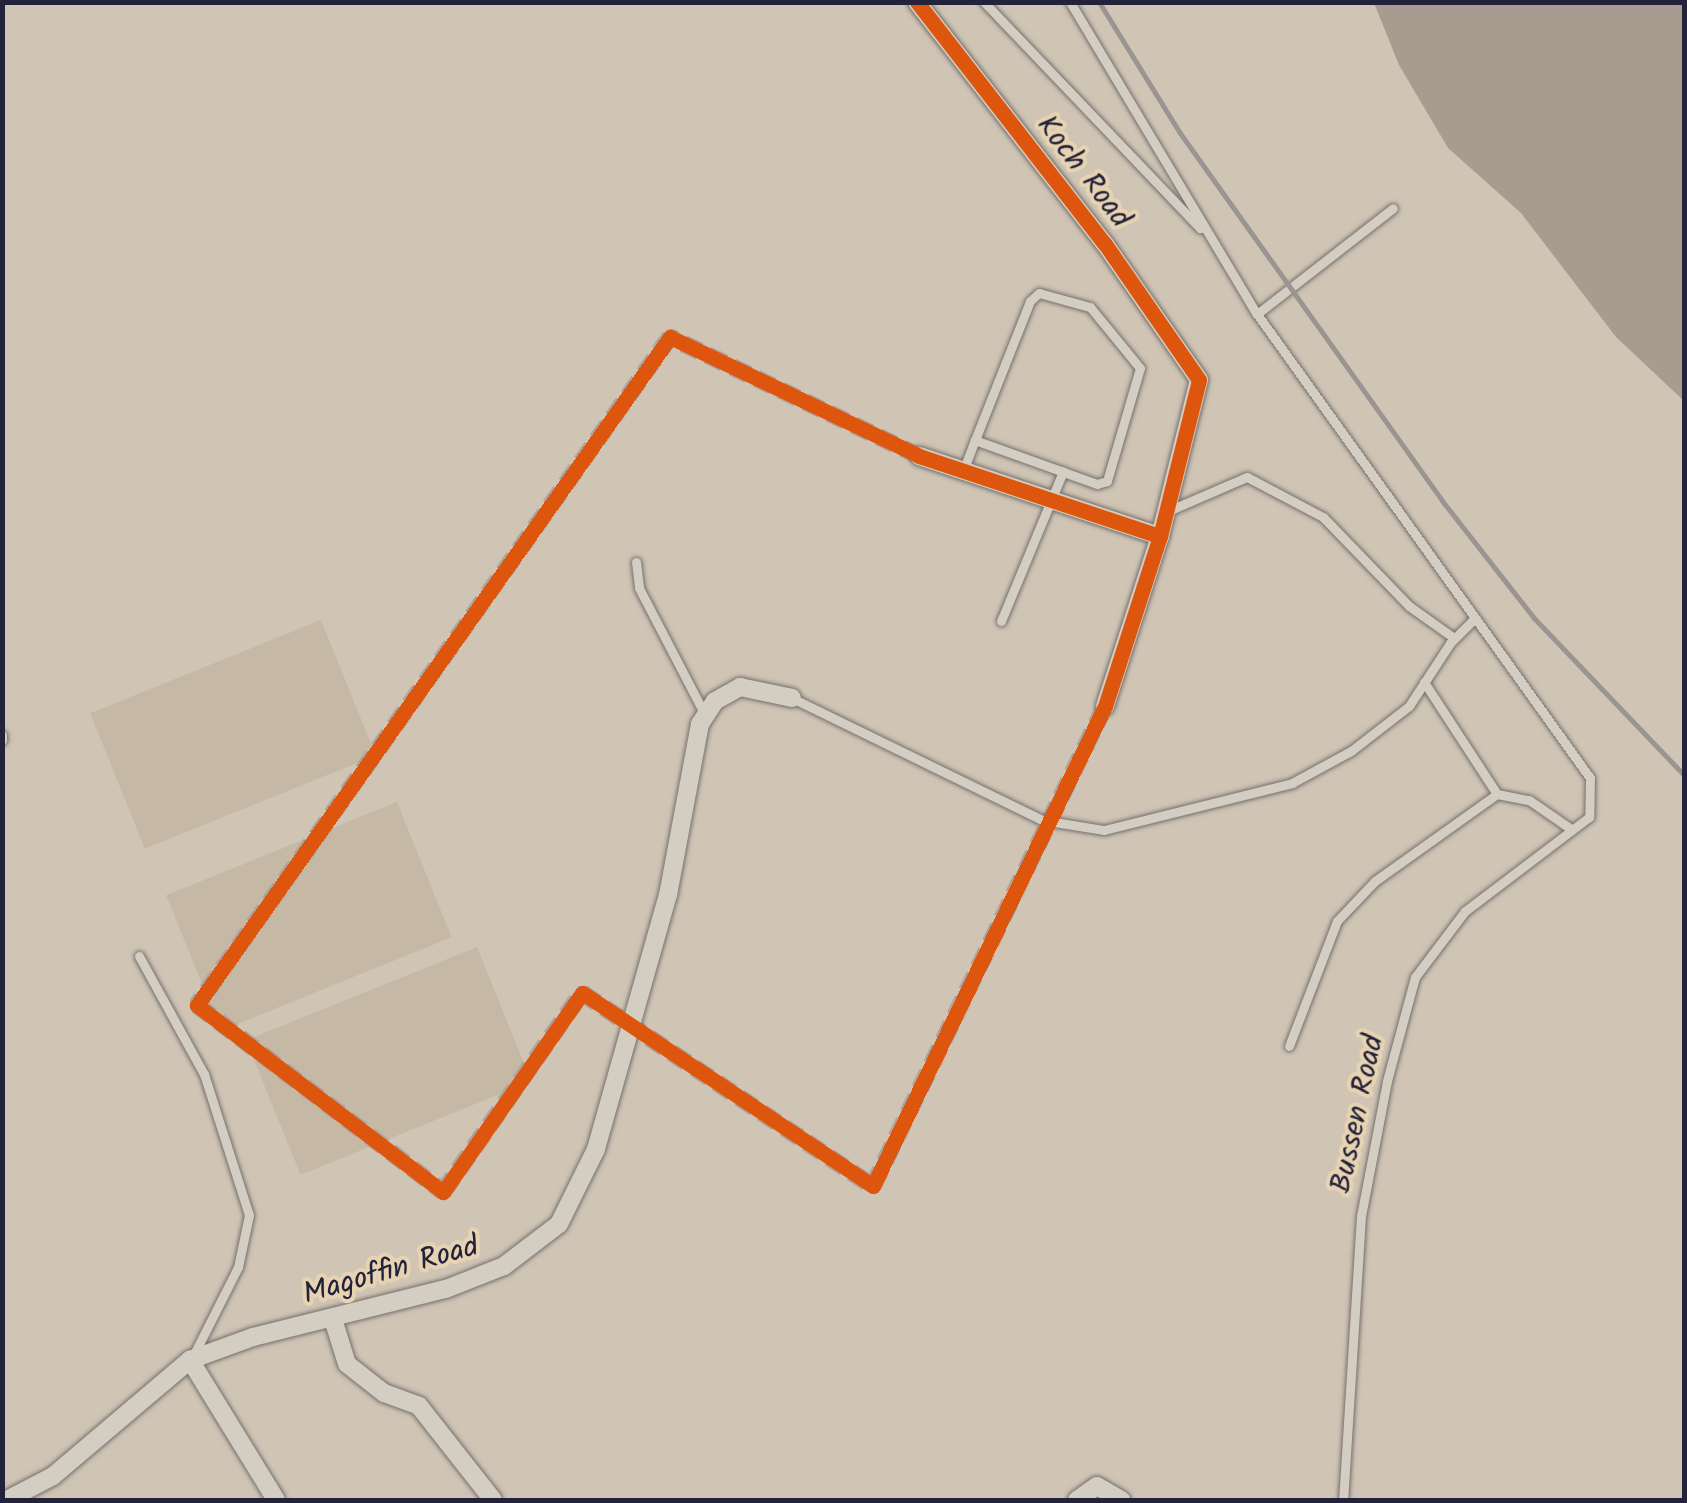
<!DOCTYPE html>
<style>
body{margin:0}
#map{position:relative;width:1687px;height:1503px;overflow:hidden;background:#d0c5b5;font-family:Kalam,sans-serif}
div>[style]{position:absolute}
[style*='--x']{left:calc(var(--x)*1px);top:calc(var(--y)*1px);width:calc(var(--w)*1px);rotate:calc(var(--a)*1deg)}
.green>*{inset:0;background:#c5b8a4;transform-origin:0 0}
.water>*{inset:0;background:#a89c91}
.minor-tunnel>*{height:18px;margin-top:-9px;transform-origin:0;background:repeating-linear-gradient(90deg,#ada49d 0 18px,transparent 0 27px)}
.roads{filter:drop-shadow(0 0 2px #75706e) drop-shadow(0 0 2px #75706e)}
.service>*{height:9px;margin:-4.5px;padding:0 4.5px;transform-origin:4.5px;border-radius:4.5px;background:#d4cdc1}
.minor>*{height:18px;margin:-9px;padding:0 9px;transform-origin:9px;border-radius:9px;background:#d4cdc1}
.rail>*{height:5px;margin:-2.5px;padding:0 2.5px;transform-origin:2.5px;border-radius:2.5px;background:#9a9590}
.cycleway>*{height:15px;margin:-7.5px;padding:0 7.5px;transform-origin:7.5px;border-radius:7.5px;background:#de560e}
span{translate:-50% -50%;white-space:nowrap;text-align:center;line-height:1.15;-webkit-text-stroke:8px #e7d3b1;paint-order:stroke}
.street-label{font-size:30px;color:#22223b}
.frame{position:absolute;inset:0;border:5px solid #22223b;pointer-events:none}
</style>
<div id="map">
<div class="green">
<i style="left:321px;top:620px;width:146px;height:249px;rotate:68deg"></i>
<i style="left:397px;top:802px;width:146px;height:249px;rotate:68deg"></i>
<i style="left:477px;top:947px;width:145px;height:249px;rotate:68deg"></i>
</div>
<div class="water">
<i style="clip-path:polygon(1374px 3px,1684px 3px,1684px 401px,1616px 337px,1521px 213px,1448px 148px,1399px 65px)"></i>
</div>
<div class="minor-tunnel">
<i style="--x:919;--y:456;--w:276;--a:-154.5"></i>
<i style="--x:670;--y:337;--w:819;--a:125.3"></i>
<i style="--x:197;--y:1005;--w:309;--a:37.2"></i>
<i style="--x:443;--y:1192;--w:243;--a:-55.1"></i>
<i style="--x:582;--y:993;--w:349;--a:33.6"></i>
<i style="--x:873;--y:1186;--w:533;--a:-64.2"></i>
</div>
<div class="roads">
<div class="service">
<i style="--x:984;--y:2;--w:313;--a:46.3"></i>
<i style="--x:1070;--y:2;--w:364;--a:59.1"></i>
<i style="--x:1257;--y:314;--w:172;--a:-37.9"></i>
<i style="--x:1257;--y:314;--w:571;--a:54.33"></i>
<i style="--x:1590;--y:778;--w:39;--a:91"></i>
<i style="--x:1589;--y:817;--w:156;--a:142.8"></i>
<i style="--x:1465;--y:911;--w:83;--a:127.1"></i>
<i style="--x:1415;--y:977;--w:108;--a:105.1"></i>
<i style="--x:1387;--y:1081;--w:137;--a:100.9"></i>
<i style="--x:1361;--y:1216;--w:285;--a:93.6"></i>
<i style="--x:963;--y:471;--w:33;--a:-69"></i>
<i style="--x:975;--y:440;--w:149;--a:-68.4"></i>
<i style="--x:1030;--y:301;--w:12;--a:-42"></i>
<i style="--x:1039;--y:293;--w:53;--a:15.4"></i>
<i style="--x:1090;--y:307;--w:79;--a:50.7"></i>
<i style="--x:1140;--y:368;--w:118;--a:106.3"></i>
<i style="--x:1107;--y:481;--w:10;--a:163"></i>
<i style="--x:1097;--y:484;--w:130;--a:-160.2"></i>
<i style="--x:1168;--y:511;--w:86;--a:-23.3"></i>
<i style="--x:1247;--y:477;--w:86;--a:27.8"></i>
<i style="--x:1323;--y:517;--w:124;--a:46"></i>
<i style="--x:1409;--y:606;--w:55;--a:35.4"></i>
<i style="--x:636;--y:562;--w:26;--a:83"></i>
<i style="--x:639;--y:588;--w:141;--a:62.5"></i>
<i style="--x:1001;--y:621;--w:162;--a:-67.5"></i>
<i style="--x:1424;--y:682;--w:134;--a:56.9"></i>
<i style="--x:792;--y:698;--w:278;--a:26"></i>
<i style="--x:1042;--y:820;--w:63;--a:9.2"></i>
<i style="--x:1104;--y:830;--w:194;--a:-14"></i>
<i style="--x:1292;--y:783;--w:67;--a:-28.5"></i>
<i style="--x:1351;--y:751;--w:73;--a:-37.8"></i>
<i style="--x:1409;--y:706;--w:75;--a:-56.9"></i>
<i style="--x:1450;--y:643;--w:34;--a:-45"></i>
<i style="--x:2;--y:735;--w:5;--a:90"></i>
<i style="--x:139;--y:956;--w:135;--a:61.2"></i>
<i style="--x:204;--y:1074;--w:148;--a:72.3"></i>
<i style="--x:249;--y:1215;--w:53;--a:101.9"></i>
<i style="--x:238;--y:1267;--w:100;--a:116.8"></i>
<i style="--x:1289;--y:1046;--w:134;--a:-69"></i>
<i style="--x:1337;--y:921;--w:55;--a:-46.5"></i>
<i style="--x:1375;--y:881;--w:150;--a:-35.5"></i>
<i style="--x:1497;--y:794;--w:33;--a:11"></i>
<i style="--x:1529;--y:800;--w:51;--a:34.6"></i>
</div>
<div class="minor">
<i style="--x:917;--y:2;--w:306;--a:52.2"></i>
<i style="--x:1105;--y:244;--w:165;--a:55.3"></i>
<i style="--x:1199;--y:380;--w:161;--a:104"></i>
<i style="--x:1160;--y:536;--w:179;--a:107.9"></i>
<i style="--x:919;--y:456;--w:254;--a:18.4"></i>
<i style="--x:333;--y:1319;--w:47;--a:72.7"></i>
<i style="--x:347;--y:1364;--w:47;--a:38.1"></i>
<i style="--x:384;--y:1393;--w:37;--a:20"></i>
<i style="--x:419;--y:1406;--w:120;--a:51.8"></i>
<i style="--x:190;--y:1360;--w:164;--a:58.4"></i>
<i style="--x:7;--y:1500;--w:52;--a:-27.6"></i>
<i style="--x:53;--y:1476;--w:180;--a:-40.3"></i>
<i style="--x:190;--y:1360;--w:67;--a:-20.1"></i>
<i style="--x:253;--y:1337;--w:199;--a:-14"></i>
<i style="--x:446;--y:1289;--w:62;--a:-21.6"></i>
<i style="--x:504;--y:1266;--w:69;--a:-37.4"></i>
<i style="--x:559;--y:1224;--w:84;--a:-63.7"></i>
<i style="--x:596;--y:1149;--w:264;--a:-74.2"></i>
<i style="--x:668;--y:895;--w:174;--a:-79.4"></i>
<i style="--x:700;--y:724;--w:27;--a:-57"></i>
<i style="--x:715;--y:701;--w:29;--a:-29"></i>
<i style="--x:740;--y:687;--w:53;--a:11.9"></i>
<i style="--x:1077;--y:1500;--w:24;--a:-35"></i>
<i style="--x:1097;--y:1486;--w:28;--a:30"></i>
</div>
</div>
<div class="rail">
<i style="--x:1099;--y:2;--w:154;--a:58.3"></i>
<i style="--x:1180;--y:133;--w:453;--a:54.5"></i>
<i style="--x:1443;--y:502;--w:147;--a:51.9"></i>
<i style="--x:1534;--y:618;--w:217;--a:46.3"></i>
</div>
<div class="cycleway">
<i style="--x:917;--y:2;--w:306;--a:52.2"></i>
<i style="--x:1105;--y:244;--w:165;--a:55.3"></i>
<i style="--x:1199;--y:380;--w:161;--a:104"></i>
<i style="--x:1160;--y:536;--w:179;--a:107.9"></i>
<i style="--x:1105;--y:706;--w:533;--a:115.8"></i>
<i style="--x:873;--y:1186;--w:349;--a:-146.4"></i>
<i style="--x:582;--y:993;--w:243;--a:124.9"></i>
<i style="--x:443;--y:1192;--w:309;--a:-142.8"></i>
<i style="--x:197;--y:1005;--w:819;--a:-54.7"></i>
<i style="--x:670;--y:337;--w:276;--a:25.5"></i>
<i style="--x:919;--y:456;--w:254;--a:18.4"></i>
</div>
<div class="street-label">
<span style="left:1083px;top:172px;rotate:52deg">Koch Road</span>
<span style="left:1358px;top:1114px;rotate:-78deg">Bussen Road</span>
<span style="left:391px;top:1271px;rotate:-16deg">Magoffin Road</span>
</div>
<div class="frame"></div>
</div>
